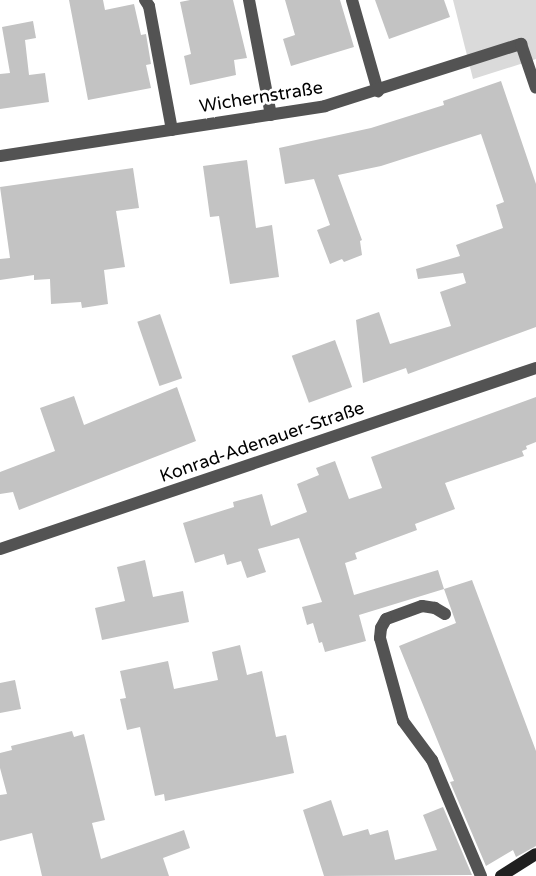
<!DOCTYPE html>
<meta charset="utf-8">
<style>
body{margin:0}
#map{position:relative;width:536px;height:876px;overflow:hidden;background:#fff;font-family:"Varela Round",sans-serif}
div>[style]{position:absolute}
[style*='--x']{left:calc(var(--x)*1px);top:calc(var(--y)*1px);width:calc(var(--w)*1px);rotate:calc(var(--a)*1deg)}
.green>*{inset:0;background:#dadada}
.building>*{inset:0;background:#c3c3c3;transform-origin:0 0}
.service>*{height:12px;margin:-6px;padding:0 6px;transform-origin:6px;border-radius:6px;background:#535353}
.minor>*{height:12px;margin:-6px;padding:0 6px;transform-origin:6px;border-radius:6px;background:#535353}
.secondary>*{height:12px;margin:-6px;padding:0 6px;transform-origin:6px;border-radius:6px;background:#202020}
span{translate:-50% -50%;white-space:nowrap;text-align:center;line-height:1.15;-webkit-text-stroke:6px #fff;paint-order:stroke}
.street-label{font-size:18px;color:#000}
</style>
<div id="map">
<div class="green">
<i style="clip-path:polygon(453px 0,536px 0,536px 59px,473px 79px)"></i>
</div>
<div class="building">
<i style="clip-path:polygon(69px 0,103px 0,105px 10px,134px 4px,141px 35px,146px 34px,151px 64px,146px 65px,151px 88px,88px 100px)"></i>
<i style="clip-path:polygon(190px 0,233px 0,247px 58px,234px 60px,236px 75px,190px 85px,184px 56px,191px 54px,180px 2px)"></i>
<i style="clip-path:polygon(285px 0,340px 0,354px 47px,291px 66px,283px 39px,295px 35px)"></i>
<i style="clip-path:polygon(375px 0,444px 0,450px 17px,389px 39px)"></i>
<i style="clip-path:polygon(33px 21px,36px 38px,25px 40px,29px 75px,45px 73px,49px 102px,0 109px,0 74px,10px 73px,2px 27px)"></i>
<i style="clip-path:polygon(501px 81px,536px 184px,536px 327px,408px 374px,406px 368px,363px 383px,356px 320px,379px 312px,390px 344px,451px 326px,440px 292px,466px 283px,463px 273px,418px 279px,416px 269px,460px 256px,456px 245px,503px 228px,496px 205px,504px 202px,481px 134px,381px 166px,338px 175px,362px 240px,360px 241px,362px 255px,344px 262px,342px 259px,330px 264px,317px 230px,330px 225px,314px 179px,285px 184px,279px 148px,371px 128px,444px 105px,443px 101px)"></i>
<i style="clip-path:polygon(247px 160px,256px 228px,272px 225px,279px 277px,230px 284px,219px 216px,210px 217px,203px 166px)"></i>
<i style="clip-path:polygon(133px 168px,139px 208px,116px 211px,125px 267px,104px 270px,108px 304px,82px 308px,81px 302px,51px 304px,50px 279px,34px 280px,34px 275px,0 280px,0 259px,10px 258px,0 187px)"></i>
<i style="left:160px;top:314px;width:68px;height:24px;rotate:71deg"></i>
<i style="left:335px;top:340px;width:50px;height:46px;rotate:70deg"></i>
<i style="clip-path:polygon(177px 387px,196px 441px,19px 510px,13px 492px,0 494px,0 472px,55px 451px,40px 408px,74px 396px,84px 425px)"></i>
<i style="clip-path:polygon(536px 397px,536px 442px,526px 446px,527px 449px,522px 451px,524px 456px,445px 483px,455px 509px,415px 524px,417px 530px,355px 553px,357px 559px,345px 563px,354px 595px,438px 570px,444px 589px,359px 615px,366px 641px,325px 652px,322px 642px,319px 643px,313px 623px,307px 625px,302px 607px,322px 602px,299px 538px,258px 549px,266px 572px,247px 578px,241px 561px,227px 565px,224px 554px,195px 563px,183px 523px,234px 507px,233px 502px,262px 494px,271px 526px,307px 512px,297px 484px,319px 475px,316px 468px,335px 461px,349px 499px,382px 488px,371px 457px)"></i>
<i style="clip-path:polygon(145px 560px,153px 597px,183px 591px,189px 622px,102px 640px,95px 608px,125px 601px,117px 567px)"></i>
<i style="clip-path:polygon(472px 580px,536px 751px,536px 846px,516px 857px,513px 850px,486px 866px,450px 782px,454px 781px,399px 646px,456px 623px,444px 589px)"></i>
<i style="clip-path:polygon(240px 645px,247px 675px,262px 671px,276px 737px,286px 735px,294px 773px,165px 801px,164px 794px,155px 796px,140px 727px,127px 730px,120px 699px,126px 698px,120px 671px,168px 661px,174px 689px,218px 680px,212px 652px)"></i>
<i style="clip-path:polygon(15px 680px,21px 709px,0 713px,0 683px)"></i>
<i style="clip-path:polygon(72px 731px,74px 737px,84px 734px,105px 820px,92px 823px,101px 859px,184px 830px,190px 848px,163px 858px,169px 876px,42px 876px,32px 833px,0 841px,0 795px,7px 794px,0 768px,0 753px,12px 750px,11px 746px)"></i>
<i style="clip-path:polygon(331px 800px,343px 836px,368px 829px,370px 835px,388px 830px,395px 860px,437px 850px,423px 815px,443px 807px,472px 875px,324px 876px,303px 810px)"></i>
</div>
<div class="service">
<i style="--x:145;--y:0;--w:7;--a:56"></i>
<i style="--x:149;--y:6;--w:126;--a:79.5"></i>
<i style="--x:249;--y:0;--w:117;--a:79.2"></i>
<i style="--x:352;--y:0;--w:95;--a:74.1"></i>
<i style="--x:445;--y:614;--w:12;--a:-149"></i>
<i style="--x:435;--y:608;--w:13;--a:-171"></i>
<i style="--x:422;--y:606;--w:38;--a:160"></i>
<i style="--x:386;--y:619;--w:10;--a:119"></i>
<i style="--x:381;--y:628;--w:10;--a:96"></i>
<i style="--x:380;--y:638;--w:86;--a:74.5"></i>
<i style="--x:403;--y:721;--w:49;--a:53.4"></i>
<i style="--x:432;--y:760;--w:126;--a:67.1"></i>
</div>
<div class="minor">
<i style="--x:0;--y:156;--w:329;--a:-8.7"></i>
<i style="--x:325;--y:106;--w:206;--a:-17.6"></i>
<i style="--x:521;--y:44;--w:46;--a:71.2"></i>
<i style="--x:0;--y:549;--w:566;--a:-18.66"></i>
</div>
<div class="secondary">
<i style="--x:501;--y:876;--w:41;--a:-32.2"></i>
</div>
<div class="street-label">
<span style="left:261px;top:97px;rotate:-9deg">Wichernstraße</span>
<span style="left:262px;top:442px;rotate:-19deg">Konrad-Adenauer-Straße</span>
</div>
</div>
